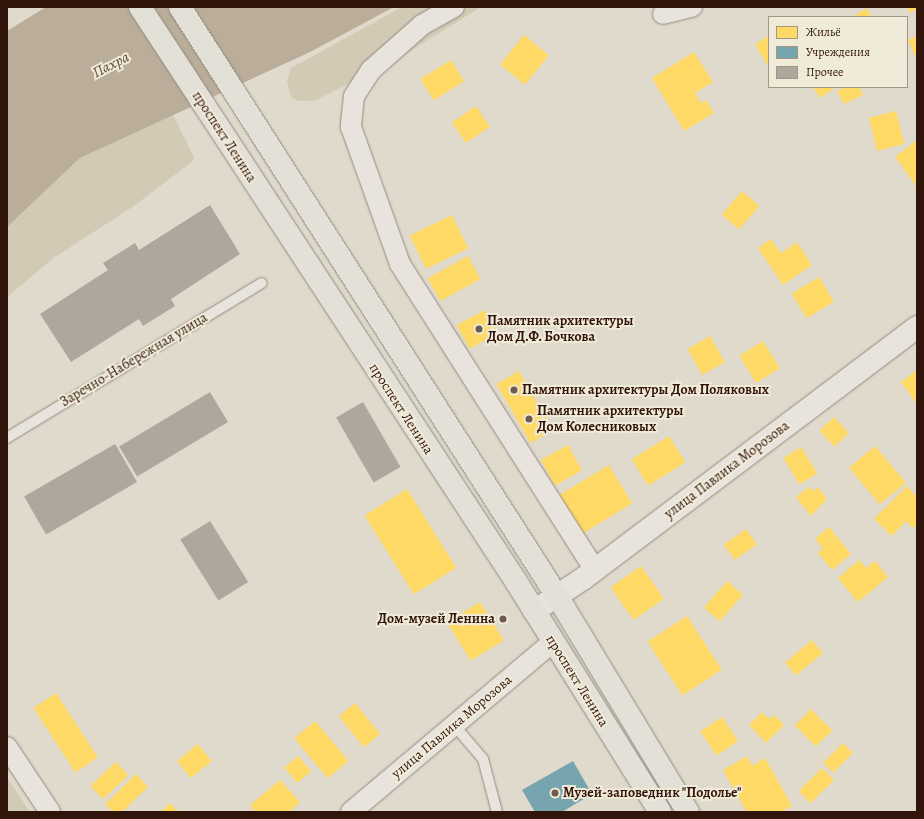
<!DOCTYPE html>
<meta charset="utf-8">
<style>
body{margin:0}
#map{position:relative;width:924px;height:819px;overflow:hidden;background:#e0dacc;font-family:Alegreya,serif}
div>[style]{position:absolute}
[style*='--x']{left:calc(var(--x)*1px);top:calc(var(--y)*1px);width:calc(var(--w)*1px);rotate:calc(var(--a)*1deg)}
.green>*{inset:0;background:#d3cab6}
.water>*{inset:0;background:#baad9a}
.homes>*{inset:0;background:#ffd966;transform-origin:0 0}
.public>*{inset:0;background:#76a5af}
.building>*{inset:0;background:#aea79d;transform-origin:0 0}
.roads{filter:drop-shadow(0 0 1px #928b82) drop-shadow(0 0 1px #928b82)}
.lane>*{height:10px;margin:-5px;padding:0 5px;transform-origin:5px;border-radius:5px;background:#e8e4dd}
.street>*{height:20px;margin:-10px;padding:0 10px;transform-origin:10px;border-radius:10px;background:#e8e4dd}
.secondary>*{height:22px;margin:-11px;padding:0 11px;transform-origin:11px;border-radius:11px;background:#e8e4dd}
.primary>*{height:22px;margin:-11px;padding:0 11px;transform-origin:11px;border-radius:11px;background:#e3e0d8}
.dots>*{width:11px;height:11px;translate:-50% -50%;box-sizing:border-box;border:2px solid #f0ead9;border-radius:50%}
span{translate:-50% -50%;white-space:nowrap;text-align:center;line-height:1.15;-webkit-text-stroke:4px #f0ead9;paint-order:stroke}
.street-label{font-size:14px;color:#32150a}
.poi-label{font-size:14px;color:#32150a;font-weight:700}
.left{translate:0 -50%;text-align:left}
.right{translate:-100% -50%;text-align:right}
.water-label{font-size:15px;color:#624a3b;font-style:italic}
.frame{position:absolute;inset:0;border:8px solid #32150a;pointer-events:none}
.legend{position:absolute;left:768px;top:16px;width:140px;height:72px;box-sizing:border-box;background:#f0ead9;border:1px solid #a49586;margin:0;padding:5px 7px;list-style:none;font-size:12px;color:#32150a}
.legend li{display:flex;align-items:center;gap:8px;height:20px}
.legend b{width:20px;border:1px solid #a49586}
</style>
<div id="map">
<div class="green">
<i style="clip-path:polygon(402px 7px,481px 7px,396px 60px,314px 101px,298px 101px,291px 97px,287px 81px,291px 68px)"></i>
<i style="clip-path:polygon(173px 115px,194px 157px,193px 161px,134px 206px,55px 257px,7px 297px,7px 227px,80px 158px)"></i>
<i style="clip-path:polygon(7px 777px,30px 812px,7px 812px)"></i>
</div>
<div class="water">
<i style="clip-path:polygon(46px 7px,394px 7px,310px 52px,80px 158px,7px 227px,7px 31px)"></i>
</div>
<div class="homes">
<i style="clip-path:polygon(907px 7px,917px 7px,917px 9px,910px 13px)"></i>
<i style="clip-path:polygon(866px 8px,872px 17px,853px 17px)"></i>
<i style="left:524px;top:35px;width:32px;height:38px;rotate:39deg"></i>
<i style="clip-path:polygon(769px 36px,769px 68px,755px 44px)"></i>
<i style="clip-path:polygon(917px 36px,917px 55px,915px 56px,908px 40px)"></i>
<i style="clip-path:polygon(694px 52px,713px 82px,695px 93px,701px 103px,706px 100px,714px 113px,684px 131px,652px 78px)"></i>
<i style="left:451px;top:60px;width:25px;height:36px;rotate:58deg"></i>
<i style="clip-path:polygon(813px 87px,832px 87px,833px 89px,820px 98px)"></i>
<i style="clip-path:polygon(846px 87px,859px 87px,863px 95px,844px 104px,837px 91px)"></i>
<i style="left:476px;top:106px;width:25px;height:29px;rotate:56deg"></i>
<i style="left:896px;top:111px;width:34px;height:28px;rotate:76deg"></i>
<i style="clip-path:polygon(917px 140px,917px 187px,895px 157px)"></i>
<i style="left:742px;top:191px;width:23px;height:31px;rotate:41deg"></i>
<i style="left:452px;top:215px;width:37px;height:47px;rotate:64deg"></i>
<i style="clip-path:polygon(771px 239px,781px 253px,797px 242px,812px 265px,783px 285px,758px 248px)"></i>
<i style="left:468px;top:256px;width:26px;height:46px;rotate:61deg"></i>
<i style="left:819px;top:277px;width:29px;height:32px;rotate:59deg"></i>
<i style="left:485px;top:310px;width:27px;height:32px;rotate:62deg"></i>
<i style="left:710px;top:336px;width:30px;height:26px;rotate:60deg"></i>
<i style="left:763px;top:341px;width:32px;height:28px;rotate:58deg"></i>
<i style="clip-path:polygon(917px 370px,917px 404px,901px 382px)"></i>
<i style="left:519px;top:371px;width:68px;height:26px;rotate:60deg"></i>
<i style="left:834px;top:417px;width:22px;height:20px;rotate:47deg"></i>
<i style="left:669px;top:436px;width:31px;height:44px;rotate:58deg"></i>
<i style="left:568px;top:445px;width:29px;height:31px;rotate:61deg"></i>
<i style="left:875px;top:446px;width:48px;height:34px;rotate:50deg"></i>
<i style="left:801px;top:447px;width:31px;height:21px;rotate:58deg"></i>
<i style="left:609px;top:465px;width:45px;height:59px;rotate:59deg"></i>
<i style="clip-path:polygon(907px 486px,917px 497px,917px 524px,913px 528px,906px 521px,892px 536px,874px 519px)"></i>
<i style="clip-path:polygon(809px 487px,813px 491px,818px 487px,827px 499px,811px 516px,796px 497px)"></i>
<i style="left:407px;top:489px;width:93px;height:50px;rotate:58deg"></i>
<i style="clip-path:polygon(829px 527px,851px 554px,832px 570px,818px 553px,823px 548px,815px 539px)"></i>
<i style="left:746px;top:529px;width:19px;height:27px;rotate:55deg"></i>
<i style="clip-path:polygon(859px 560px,866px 568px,875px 561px,888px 577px,858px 602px,838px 578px)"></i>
<i style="left:641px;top:566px;width:40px;height:37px;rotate:55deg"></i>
<i style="left:727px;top:581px;width:21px;height:35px;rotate:41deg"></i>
<i style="left:480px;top:602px;width:45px;height:39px;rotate:58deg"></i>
<i style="left:687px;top:616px;width:64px;height:47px;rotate:57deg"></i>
<i style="left:812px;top:640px;width:17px;height:35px;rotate:50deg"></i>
<i style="left:56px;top:693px;width:77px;height:27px;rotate:57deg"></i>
<i style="left:355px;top:703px;width:40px;height:21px;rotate:51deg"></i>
<i style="left:811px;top:709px;width:30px;height:23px;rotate:45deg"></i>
<i style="clip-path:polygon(762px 712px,769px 719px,774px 715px,784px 725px,766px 743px,749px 725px)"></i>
<i style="left:722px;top:717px;width:29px;height:26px;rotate:56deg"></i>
<i style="left:315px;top:721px;width:52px;height:27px;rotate:50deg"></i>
<i style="left:843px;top:743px;width:14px;height:28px;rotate:45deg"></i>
<i style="left:198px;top:744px;width:22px;height:27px;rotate:51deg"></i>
<i style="left:298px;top:756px;width:20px;height:18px;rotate:49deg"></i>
<i style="clip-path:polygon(747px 756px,752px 766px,765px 758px,792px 806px,781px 812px,747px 812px,723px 770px)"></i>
<i style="left:116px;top:762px;width:18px;height:35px;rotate:47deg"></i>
<i style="left:822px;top:768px;width:17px;height:33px;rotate:45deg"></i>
<i style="clip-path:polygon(136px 774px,148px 787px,122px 812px,113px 812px,105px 804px)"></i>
<i style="clip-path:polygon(280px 780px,300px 802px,289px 812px,256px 812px,250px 805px)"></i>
<i style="clip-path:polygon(170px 803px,179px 812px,161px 812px)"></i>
</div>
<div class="public">
<i style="clip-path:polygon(573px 761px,592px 794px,562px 812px,535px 812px,522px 790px)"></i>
</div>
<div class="building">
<i style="clip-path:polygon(210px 205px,240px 254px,171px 299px,175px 306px,143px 326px,139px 319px,71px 362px,40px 314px,108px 270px,103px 263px,135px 243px,139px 250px)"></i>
<i style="left:210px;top:392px;width:35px;height:106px;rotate:59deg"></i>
<i style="left:363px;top:402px;width:75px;height:31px;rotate:60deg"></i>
<i style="left:115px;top:444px;width:44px;height:105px;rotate:60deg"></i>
<i style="left:210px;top:521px;width:72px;height:35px;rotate:58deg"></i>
</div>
<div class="roads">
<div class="lane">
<i style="--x:7;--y:438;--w:298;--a:-31.3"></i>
<i style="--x:454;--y:725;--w:45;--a:49.5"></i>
<i style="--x:483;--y:759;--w:55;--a:75.2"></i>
</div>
<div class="street">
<i style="--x:454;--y:7;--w:37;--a:151"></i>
<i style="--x:422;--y:25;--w:68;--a:138.6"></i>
<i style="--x:371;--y:70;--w:31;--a:123"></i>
<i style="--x:354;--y:96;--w:31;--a:96"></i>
<i style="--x:351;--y:127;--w:145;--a:70.3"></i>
<i style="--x:400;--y:264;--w:363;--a:57.5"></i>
<i style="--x:663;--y:14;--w:30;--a:-14"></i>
<i style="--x:7;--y:747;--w:78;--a:56.5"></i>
<i style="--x:351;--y:812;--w:264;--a:-40.1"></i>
</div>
<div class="secondary">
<i style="--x:534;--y:611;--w:60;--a:-33.4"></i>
<i style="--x:584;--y:578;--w:417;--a:-37"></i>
</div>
<div class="primary">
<i style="--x:140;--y:7;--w:688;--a:56.79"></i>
<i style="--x:517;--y:583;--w:270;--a:58"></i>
<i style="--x:180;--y:7;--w:699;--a:57.38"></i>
<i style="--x:557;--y:596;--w:253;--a:58.8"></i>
</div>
</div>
<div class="dots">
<i style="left:479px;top:329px;background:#6f5a4e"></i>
<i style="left:514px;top:390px;background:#6f5a4e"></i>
<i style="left:529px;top:419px;background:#6f5a4e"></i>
<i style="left:503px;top:619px;background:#6f5a4e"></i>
<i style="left:555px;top:793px;background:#6f5a4e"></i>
</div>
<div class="street-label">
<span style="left:224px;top:137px;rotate:57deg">проспект Ленина</span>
<span style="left:134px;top:360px;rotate:-31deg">Заречно-Набережная улица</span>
<span style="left:401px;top:409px;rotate:57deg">проспект Ленина</span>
<span style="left:727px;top:470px;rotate:-37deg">улица Павлика Морозова</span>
<span style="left:577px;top:681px;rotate:58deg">проспект Ленина</span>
<span style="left:452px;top:727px;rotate:-40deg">улица Павлика Морозова</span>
</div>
<div class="poi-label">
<span class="left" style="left:487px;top:329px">Памятник архитектуры<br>Дом Д.Ф. Бочкова</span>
<span class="left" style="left:522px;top:390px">Памятник архитектуры Дом Поляковых</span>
<span class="left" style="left:537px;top:419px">Памятник архитектуры<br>Дом Колесниковых</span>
<span class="right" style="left:495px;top:619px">Дом-музей Ленина</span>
<span class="left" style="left:563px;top:793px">Музей-заповедник "Подолье"</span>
</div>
<div class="water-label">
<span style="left:111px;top:65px;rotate:-27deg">Пахра</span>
</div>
<div class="frame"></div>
<ul class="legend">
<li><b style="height:11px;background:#ffd966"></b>Жильё</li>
<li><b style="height:11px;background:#76a5af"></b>Учреждения</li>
<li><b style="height:11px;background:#aea79d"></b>Прочее</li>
</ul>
</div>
